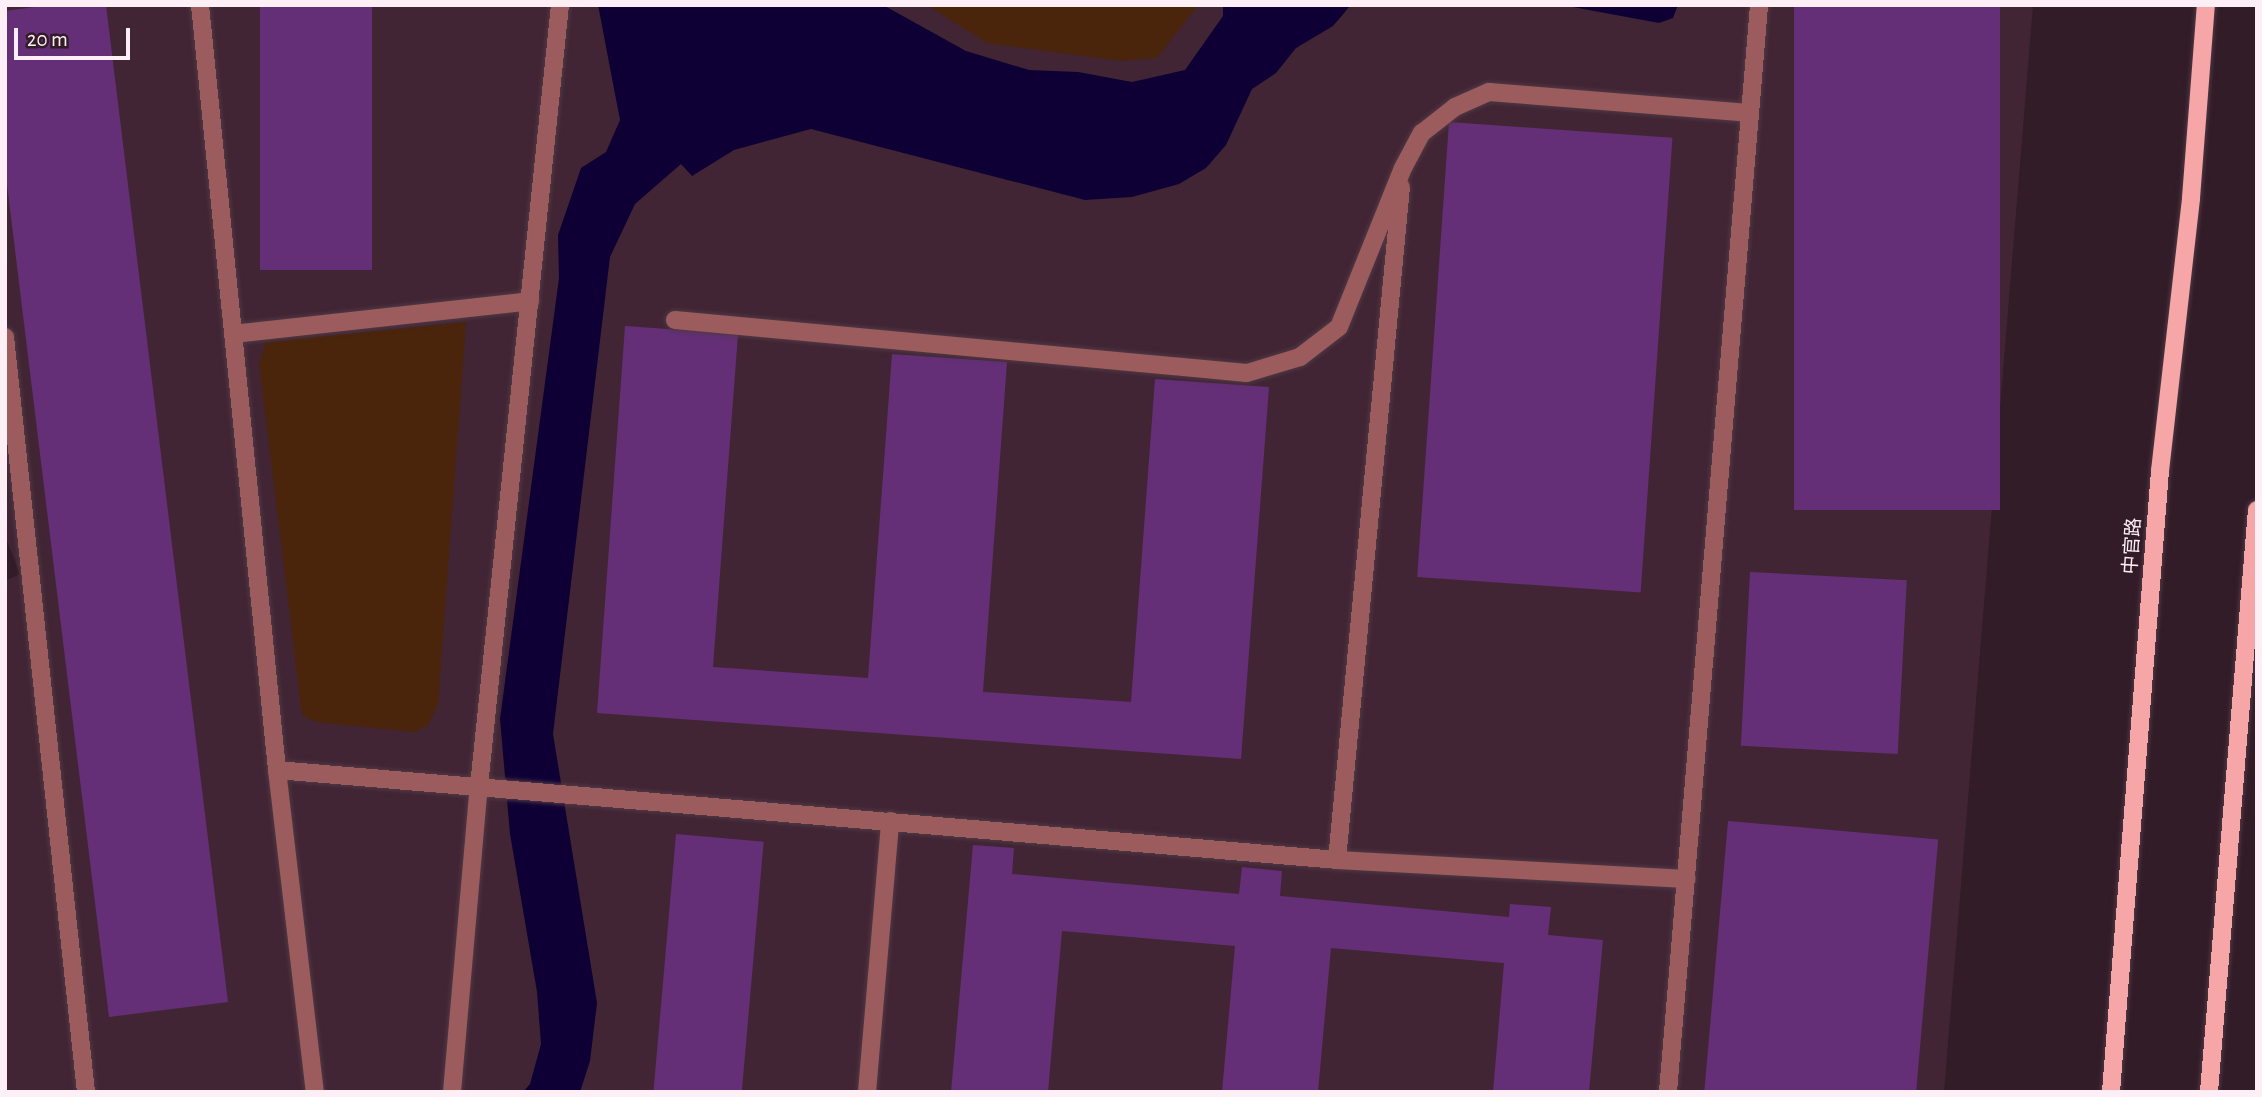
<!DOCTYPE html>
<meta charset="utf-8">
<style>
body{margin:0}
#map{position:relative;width:2262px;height:1097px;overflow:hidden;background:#321c28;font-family:"Alegreya Sans","Noto Sans SC",sans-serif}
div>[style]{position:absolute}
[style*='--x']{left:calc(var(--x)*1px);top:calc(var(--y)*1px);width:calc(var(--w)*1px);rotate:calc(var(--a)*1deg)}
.built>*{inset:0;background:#422534}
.green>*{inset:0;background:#4a240b}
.water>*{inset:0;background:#0e0035}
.building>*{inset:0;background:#642f77;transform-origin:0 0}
.roads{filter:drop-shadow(0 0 2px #4f3945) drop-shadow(0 0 2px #4f3945)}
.minor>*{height:18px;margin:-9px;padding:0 9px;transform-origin:9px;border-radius:9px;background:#9c5c5d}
.major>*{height:18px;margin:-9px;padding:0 9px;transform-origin:9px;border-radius:9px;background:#f6a6a6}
span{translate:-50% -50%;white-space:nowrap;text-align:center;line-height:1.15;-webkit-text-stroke:5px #321c28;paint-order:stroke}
.street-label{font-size:19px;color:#feeef5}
.frame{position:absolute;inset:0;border:7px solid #feeef5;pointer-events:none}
.scale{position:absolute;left:14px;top:28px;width:116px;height:32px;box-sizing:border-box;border:4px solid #feeef5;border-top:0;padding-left:9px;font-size:21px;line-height:24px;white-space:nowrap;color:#feeef5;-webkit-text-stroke:5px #321c28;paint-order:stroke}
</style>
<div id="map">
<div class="built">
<i style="clip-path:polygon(5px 5px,2033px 5px,1944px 1092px,5px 1092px,5px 581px,20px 574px,5px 536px)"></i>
</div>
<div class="green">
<i style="clip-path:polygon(927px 5px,1198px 5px,1157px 58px,1121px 61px,987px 43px)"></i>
<i style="clip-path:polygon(466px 322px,438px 704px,428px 725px,415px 732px,316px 722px,302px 715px,259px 363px,266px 342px)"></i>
</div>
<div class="water">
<i style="clip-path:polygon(598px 5px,883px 5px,966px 51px,1029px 70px,1078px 72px,1132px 82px,1185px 70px,1223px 16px,1223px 5px,1351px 5px,1333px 26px,1296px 48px,1276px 73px,1252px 89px,1226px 145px,1206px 168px,1179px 184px,1132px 197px,1085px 200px,811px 129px,734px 150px,692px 176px,681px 164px,635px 204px,610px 257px,553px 734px,597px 1003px,590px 1061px,580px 1092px,523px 1092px,530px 1084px,541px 1044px,537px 992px,510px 834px,500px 719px,559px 278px,558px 235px,581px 168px,606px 152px,620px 120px)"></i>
<i style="clip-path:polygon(1562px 5px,1678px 5px,1673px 18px,1659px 23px)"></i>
</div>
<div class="building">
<i style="clip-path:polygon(49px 5px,106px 5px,228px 1002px,109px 1017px,5px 168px,5px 11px)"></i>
<i style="left:260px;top:5px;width:112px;height:265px"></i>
<i style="left:1794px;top:5px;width:206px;height:505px"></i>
<i style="left:1449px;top:122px;width:224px;height:456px;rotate:4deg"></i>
<i style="clip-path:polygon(625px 326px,738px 334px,713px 667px,868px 678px,892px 354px,1007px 362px,983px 692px,1131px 702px,1155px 379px,1269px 387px,1241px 759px,597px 713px)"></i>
<i style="left:1750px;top:572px;width:157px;height:174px;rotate:3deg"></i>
<i style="left:1728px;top:821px;width:211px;height:272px;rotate:5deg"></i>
<i style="left:676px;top:834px;width:88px;height:259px;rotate:5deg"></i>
<i style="clip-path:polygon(973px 845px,1014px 848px,1012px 874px,1239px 894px,1242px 867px,1282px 871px,1280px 896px,1509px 917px,1510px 904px,1551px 907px,1548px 935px,1603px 940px,1589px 1092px,1493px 1092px,1504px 963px,1331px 948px,1318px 1092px,1222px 1092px,1235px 946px,1062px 931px,1048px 1092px,951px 1092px)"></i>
</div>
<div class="roads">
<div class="minor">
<i style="--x:200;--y:5;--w:769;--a:84.25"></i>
<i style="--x:277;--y:770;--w:1064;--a:4.85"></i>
<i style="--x:1337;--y:860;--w:350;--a:3.1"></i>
<i style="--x:675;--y:320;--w:574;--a:5.29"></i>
<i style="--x:1247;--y:373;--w:55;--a:-16.8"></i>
<i style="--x:1300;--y:357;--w:49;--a:-37.6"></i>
<i style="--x:1339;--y:327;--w:171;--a:-68.1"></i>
<i style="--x:1403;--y:168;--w:40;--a:-62"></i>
<i style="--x:1422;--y:133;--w:42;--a:-38.2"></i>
<i style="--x:1455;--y:107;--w:37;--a:-24"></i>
<i style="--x:1489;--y:92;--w:261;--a:4.6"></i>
<i style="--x:233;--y:334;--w:299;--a:-6.3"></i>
<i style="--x:5;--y:337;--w:759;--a:83.88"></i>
<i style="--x:277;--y:770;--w:324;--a:83.3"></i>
<i style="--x:1337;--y:860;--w:676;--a:-84.57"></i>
<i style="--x:452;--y:1092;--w:307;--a:-85"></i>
<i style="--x:479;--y:786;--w:785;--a:-84.08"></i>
<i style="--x:867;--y:1092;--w:272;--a:-85.1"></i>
<i style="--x:1668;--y:1092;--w:1091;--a:-85.21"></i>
</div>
<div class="major">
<i style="--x:2111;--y:1092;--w:623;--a:-85.49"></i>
<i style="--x:2160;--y:471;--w:275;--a:-83.5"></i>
<i style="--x:2191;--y:198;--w:194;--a:-85.6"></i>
<i style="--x:2209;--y:1092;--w:584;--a:-85.29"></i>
</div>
</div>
<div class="street-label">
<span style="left:2133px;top:546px;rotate:-86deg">中官路</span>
</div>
<div class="frame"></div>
<div class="scale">20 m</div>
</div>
